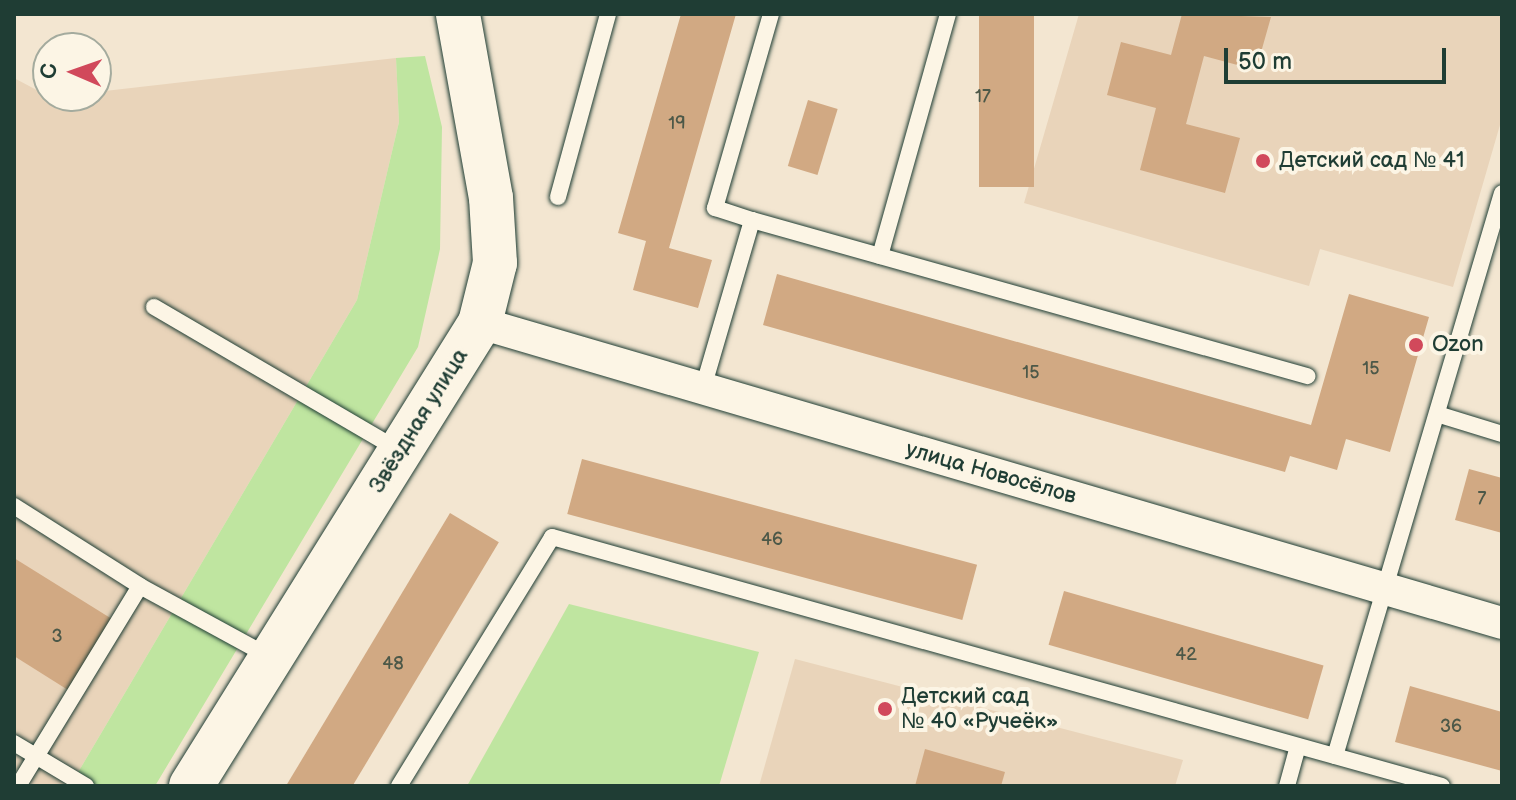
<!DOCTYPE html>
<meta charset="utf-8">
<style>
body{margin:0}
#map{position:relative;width:1516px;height:800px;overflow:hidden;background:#f3e6d1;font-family:"Balsamiq Sans",sans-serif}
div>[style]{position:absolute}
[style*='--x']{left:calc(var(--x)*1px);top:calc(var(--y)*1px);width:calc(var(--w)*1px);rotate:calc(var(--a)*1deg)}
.built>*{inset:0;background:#e9d4ba}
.green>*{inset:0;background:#bfe5a0}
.building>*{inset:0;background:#d1a983;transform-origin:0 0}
.roads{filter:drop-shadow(0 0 2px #1f3d34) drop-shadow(0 0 2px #1f3d34)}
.lane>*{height:16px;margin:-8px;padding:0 8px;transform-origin:8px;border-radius:8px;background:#fcf5e5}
.street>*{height:32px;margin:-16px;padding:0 16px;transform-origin:16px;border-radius:16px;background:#fcf5e5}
.secondary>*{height:44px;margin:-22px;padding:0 22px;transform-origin:22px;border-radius:22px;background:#fcf5e5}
.dots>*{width:22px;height:22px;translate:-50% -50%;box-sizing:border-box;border:4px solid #fcf5e5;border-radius:50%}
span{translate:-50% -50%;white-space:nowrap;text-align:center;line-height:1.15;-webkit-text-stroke:8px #fcf5e5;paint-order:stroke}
.number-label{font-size:18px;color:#4c5848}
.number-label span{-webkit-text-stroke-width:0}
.poi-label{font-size:22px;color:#1f3d34}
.left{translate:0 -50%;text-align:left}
.street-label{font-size:22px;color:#1f3d34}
.frame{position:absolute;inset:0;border:16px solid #1f3d34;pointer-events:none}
.north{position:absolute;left:32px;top:32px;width:80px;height:80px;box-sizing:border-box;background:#fcf5e5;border:2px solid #a4ab9e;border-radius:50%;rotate:272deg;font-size:22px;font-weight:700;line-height:32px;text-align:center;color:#1f3d34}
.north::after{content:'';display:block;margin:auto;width:28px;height:36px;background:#d1495b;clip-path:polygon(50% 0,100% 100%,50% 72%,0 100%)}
.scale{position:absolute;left:1224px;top:48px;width:222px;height:36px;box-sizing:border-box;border:4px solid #1f3d34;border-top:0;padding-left:10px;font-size:24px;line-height:28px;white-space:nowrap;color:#1f3d34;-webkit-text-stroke:6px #fcf5e5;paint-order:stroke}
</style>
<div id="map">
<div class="built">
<i style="clip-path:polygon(1079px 14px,1502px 14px,1502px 118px,1453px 287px,1320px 249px,1309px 286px,1024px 203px)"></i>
<i style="clip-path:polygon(396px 58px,399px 122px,357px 300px,70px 786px,14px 786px,14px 78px,48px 96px,96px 96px,96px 92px)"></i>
<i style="clip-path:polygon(795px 659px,1183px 760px,1175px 786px,759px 786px)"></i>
</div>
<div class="green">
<i style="clip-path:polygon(425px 56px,442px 127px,440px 249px,418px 347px,155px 786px,70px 786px,357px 300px,399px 122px,396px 58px)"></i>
<i style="clip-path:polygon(569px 604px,759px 652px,719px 786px,467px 786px)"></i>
</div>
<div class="building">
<i style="clip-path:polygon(681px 14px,736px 14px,669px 248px,712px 260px,698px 308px,633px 290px,646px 241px,618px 233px)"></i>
<i style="left:979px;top:14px;width:55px;height:173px"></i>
<i style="clip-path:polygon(1182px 14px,1271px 17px,1256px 70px,1204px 56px,1186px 124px,1240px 138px,1225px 193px,1140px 170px,1156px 108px,1107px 95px,1121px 42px,1171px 55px)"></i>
<i style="left:808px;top:100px;width:31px;height:69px;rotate:17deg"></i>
<i style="clip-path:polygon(777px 274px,1311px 425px,1349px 294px,1429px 317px,1390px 452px,1346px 439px,1337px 470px,1290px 456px,1285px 472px,763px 325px)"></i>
<i style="left:582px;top:459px;width:409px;height:57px;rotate:15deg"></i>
<i style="clip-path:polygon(1469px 469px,1502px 478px,1502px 533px,1455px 520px)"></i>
<i style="left:450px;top:513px;width:57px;height:318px;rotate:31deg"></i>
<i style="clip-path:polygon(14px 558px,112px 619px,68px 690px,14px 656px)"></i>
<i style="left:1064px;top:591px;width:270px;height:56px;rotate:16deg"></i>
<i style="clip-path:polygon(1410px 686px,1502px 712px,1502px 771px,1395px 742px)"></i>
<i style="clip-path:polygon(925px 749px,1005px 772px,1001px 786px,915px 786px)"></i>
</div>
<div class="roads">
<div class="lane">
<i style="--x:558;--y:197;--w:190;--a:-74.7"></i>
<i style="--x:752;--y:220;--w:577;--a:15.7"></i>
<i style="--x:880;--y:256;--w:251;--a:-74.3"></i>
<i style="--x:154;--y:307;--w:284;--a:30.3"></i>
<i style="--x:703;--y:388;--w:175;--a:-73.7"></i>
<i style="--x:752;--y:220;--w:39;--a:-162"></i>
<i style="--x:715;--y:208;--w:202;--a:-73.9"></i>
<i style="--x:1437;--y:414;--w:68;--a:17.1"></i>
<i style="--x:14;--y:506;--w:149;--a:32.4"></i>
<i style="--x:140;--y:586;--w:148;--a:28.6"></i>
<i style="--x:14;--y:743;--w:84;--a:30.8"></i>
<i style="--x:1335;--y:756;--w:587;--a:-73.48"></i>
<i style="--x:18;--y:786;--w:234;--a:-58.6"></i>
<i style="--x:399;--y:786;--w:292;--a:-58.4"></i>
<i style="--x:552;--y:537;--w:924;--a:15.63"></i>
<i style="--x:1287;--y:786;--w:41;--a:-74.6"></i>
</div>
<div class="street">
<i style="--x:480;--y:323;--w:1065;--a:16.36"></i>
</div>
<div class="secondary">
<i style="--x:191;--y:786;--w:546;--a:-58.03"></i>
<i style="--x:480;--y:323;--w:62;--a:-76"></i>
<i style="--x:495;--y:263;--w:65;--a:-93.5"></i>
<i style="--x:491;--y:198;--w:187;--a:-100.2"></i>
</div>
</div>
<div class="dots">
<i style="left:1263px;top:161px;background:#d1495b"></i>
<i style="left:1416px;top:345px;background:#d1495b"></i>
<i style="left:885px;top:709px;background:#d1495b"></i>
</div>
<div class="number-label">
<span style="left:983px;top:97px">17</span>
<span style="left:677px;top:124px">19</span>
<span style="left:1371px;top:369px">15</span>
<span style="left:1031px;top:373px">15</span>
<span style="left:1482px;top:499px">7</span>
<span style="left:772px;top:540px">46</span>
<span style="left:57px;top:637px">3</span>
<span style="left:1186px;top:655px">42</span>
<span style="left:393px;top:664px">48</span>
<span style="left:1451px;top:727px">36</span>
</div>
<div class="poi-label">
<span class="left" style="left:1279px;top:161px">Детский сад № 41</span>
<span class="left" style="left:1432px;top:345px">Ozon</span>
<span class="left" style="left:901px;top:709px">Детский сад<br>№ 40 «Ручеёк»</span>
</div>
<div class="street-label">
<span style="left:419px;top:421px;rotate:-58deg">Звёздная улица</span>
<span style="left:991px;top:473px;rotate:16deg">улица Новосёлов</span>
</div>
<div class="frame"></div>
<div class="north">С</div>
<div class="scale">50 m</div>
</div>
